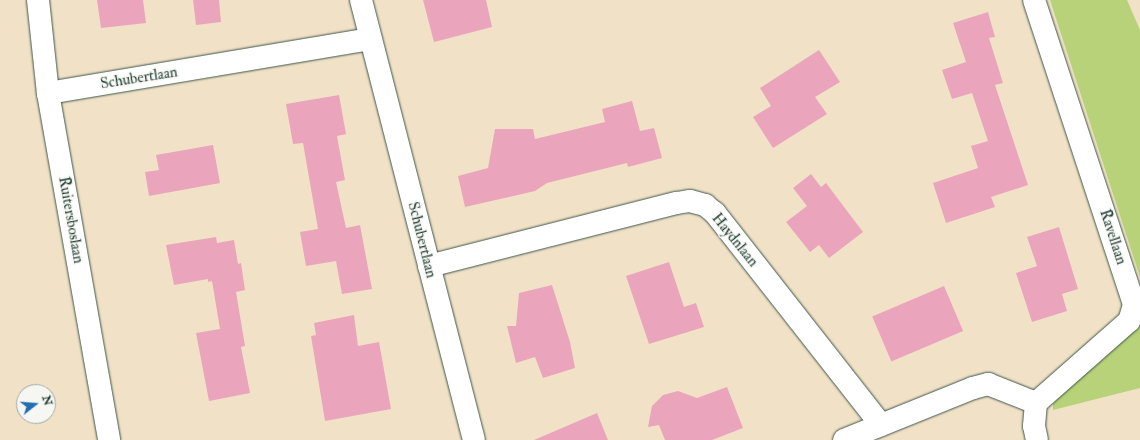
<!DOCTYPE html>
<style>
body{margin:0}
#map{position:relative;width:1140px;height:440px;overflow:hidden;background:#f1e2c7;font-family:"IM FELL Double Pica",serif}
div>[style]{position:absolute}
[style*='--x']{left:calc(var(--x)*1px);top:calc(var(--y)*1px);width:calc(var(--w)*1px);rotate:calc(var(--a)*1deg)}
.green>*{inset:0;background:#b7d278}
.building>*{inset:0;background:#eaa5bd;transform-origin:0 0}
.roads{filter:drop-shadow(0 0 1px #3e564a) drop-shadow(0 0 1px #3e564a)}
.minor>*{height:22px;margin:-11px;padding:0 11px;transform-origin:11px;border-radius:11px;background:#fff}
span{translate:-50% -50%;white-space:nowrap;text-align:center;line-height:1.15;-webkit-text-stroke:3px #f6f6f2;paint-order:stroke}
.street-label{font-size:15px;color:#1f3d34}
.north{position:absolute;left:16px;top:384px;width:40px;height:40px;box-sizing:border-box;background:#f6f6f2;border:1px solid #a0aca6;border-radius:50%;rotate:73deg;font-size:11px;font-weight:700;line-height:16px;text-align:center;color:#1f3d34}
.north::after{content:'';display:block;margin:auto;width:14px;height:18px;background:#1f6fb2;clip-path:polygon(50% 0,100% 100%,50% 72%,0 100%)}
</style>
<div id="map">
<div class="green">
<i style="clip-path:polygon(1050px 0,1127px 0,1140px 30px,1140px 277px)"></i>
<i style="clip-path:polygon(1140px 322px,1140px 388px,1053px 410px,1053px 404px,1059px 395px)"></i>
</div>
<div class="building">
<i style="clip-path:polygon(97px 0,143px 0,146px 23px,101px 28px)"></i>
<i style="clip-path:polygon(193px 0,219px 0,221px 22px,196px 25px)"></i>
<i style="clip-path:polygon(423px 0,486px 0,492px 27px,434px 42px)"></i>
<i style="clip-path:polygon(988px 12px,995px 37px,989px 38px,1003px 83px,995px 85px,1028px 185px,991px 197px,995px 207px,946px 223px,933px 183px,978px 168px,971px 146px,988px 141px,972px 93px,952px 99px,942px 70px,966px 62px,953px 23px)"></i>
<i style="clip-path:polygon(819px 50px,840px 82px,815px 97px,827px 114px,773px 148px,753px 117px,771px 106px,760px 88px)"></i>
<i style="clip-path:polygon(339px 95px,346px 134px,337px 136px,345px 180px,336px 182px,346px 228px,360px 225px,372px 289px,342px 294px,336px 261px,306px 266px,300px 232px,318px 229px,303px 143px,293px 144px,286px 104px)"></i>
<i style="clip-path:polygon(632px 101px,640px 131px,654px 128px,662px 158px,628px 167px,627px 163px,547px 183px,535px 191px,465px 207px,458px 176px,488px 168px,495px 129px,533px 129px,535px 139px,605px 122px,602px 109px)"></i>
<i style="clip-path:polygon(213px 145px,220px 183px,149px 196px,145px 172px,159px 170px,156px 155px)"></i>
<i style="clip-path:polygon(811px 174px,821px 187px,826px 183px,863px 232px,829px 258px,819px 245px,810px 252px,786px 222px,807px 206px,793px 188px)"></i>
<i style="clip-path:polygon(1059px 227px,1078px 289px,1062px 294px,1067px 311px,1032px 322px,1016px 273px,1037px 266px,1027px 237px)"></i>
<i style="clip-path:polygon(216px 237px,217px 243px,234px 240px,238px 264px,241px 263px,245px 290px,236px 292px,245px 346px,241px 347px,250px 393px,209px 401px,196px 333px,220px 329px,212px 281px,208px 282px,208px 279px,174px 285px,166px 245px)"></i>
<i style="clip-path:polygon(669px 262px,684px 307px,696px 303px,704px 327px,649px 344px,626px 276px)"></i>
<i style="clip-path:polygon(552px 285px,570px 342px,575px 368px,543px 378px,535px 357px,516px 363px,507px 326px,516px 326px,519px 293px)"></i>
<i style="left:944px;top:286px;width:49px;height:78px;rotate:67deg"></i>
<i style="clip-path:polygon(354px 315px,358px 346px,379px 342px,391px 409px,325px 421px,311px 336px,316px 335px,314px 323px)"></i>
<i style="clip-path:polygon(727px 387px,743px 428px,712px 440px,665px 440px,659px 425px,648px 427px,652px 406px,663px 395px,678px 391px,697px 398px)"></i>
<i style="clip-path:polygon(597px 413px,608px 440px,534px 440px)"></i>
</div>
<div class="roads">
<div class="minor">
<i style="--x:38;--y:0;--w:94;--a:83.9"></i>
<i style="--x:48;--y:93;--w:352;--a:80"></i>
<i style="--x:361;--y:0;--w:454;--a:75.6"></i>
<i style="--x:1034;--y:0;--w:321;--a:71.8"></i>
<i style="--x:1134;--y:305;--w:17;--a:107"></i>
<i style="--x:1129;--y:321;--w:124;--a:138.6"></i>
<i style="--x:1036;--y:403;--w:23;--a:95"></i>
<i style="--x:1034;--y:426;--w:14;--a:78"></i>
<i style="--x:48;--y:93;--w:327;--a:-9.5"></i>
<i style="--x:429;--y:266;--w:256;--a:-14.3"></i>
<i style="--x:677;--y:203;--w:13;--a:-9"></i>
<i style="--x:690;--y:201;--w:16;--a:15"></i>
<i style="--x:705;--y:205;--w:13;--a:39"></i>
<i style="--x:715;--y:213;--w:269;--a:51.9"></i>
<i style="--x:844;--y:440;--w:139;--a:-22"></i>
<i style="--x:973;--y:388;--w:16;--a:-15"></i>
<i style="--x:988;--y:384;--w:52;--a:21.6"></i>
</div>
</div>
<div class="street-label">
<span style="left:139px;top:78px;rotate:-9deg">Schubertlaan</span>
<span style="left:71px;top:220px;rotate:80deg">Ruitersboslaan</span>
<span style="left:1113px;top:237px;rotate:72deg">Ravellaan</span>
<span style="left:422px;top:240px;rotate:76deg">Schubertlaan</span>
<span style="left:735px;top:240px;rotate:51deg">Haydnlaan</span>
</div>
<div class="north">N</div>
</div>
